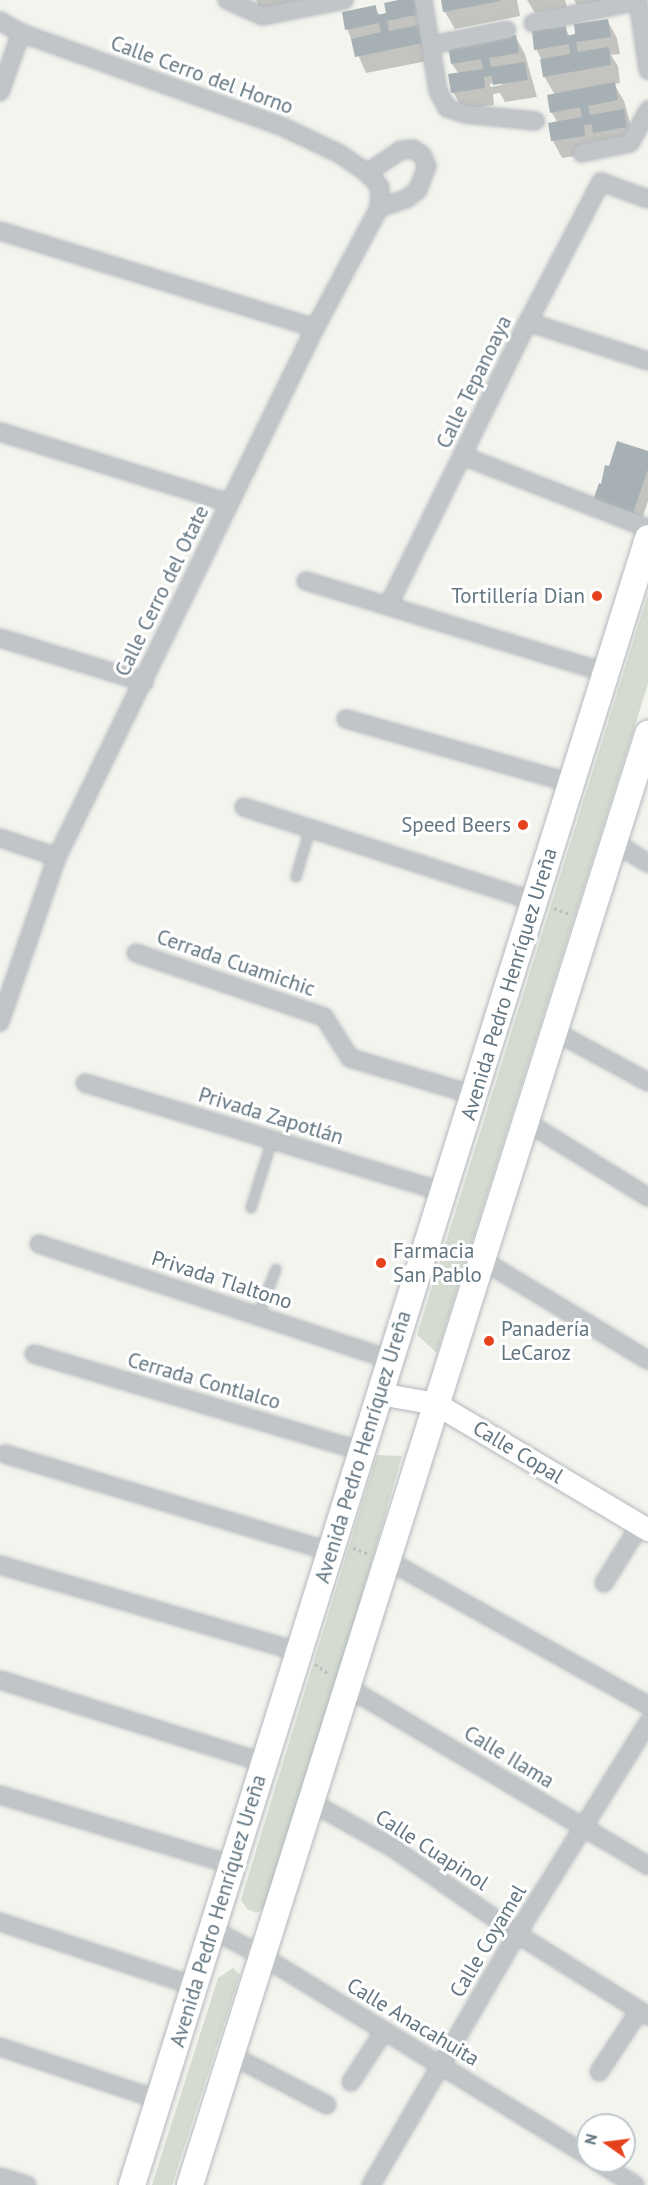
<!DOCTYPE html>
<meta charset="utf-8">
<style>
body{margin:0}
#map{position:relative;width:648px;height:2185px;overflow:hidden;background:#f4f4ef;font-family:"PT Sans",sans-serif}
div>[style]{position:absolute}
[style*='--x']{left:calc(var(--x)*1px);top:calc(var(--y)*1px);width:calc(var(--w)*1px);rotate:calc(var(--a)*1deg)}
.green>*{inset:0;background:#d5dbd0}
.shadow>*{inset:0;background:#0003}
.building>*{inset:0;background:#a7b0b4}
.path>*{height:3px;margin-top:-1.5px;transform-origin:0;background:repeating-linear-gradient(90deg,#bbbdbf 0 3px,transparent 0 6px)}
.roads{filter:drop-shadow(0 0 2px #b3b9bc) drop-shadow(0 0 2px #b3b9bc)}
.lane>*{height:8px;margin:-4px;padding:0 4px;transform-origin:4px;border-radius:4px;background:#c1c5c8}
.street>*{height:16px;margin:-8px;padding:0 8px;transform-origin:8px;border-radius:8px;background:#c1c5c8}
.secondary>*{height:22px;margin:-11px;padding:0 11px;transform-origin:11px;border-radius:11px;background:#fff}
.primary>*{height:26px;margin:-13px;padding:0 13px;transform-origin:13px;border-radius:13px;background:#fff}
.dots>*{width:16px;height:16px;translate:-50% -50%;box-sizing:border-box;border:3px solid #fff;border-radius:50%}
span{translate:-50% -50%;white-space:nowrap;text-align:center;line-height:1.15;-webkit-text-stroke:6px #fff;paint-order:stroke}
.street-label{font-size:21px;color:#627581}
.poi-label{font-size:21px;color:#627581}
.right{translate:-100% -50%;text-align:right}
.left{translate:0 -50%;text-align:left}
.north{position:absolute;left:576px;top:2113px;width:60px;height:60px;box-sizing:border-box;background:#fff;border:2px solid #c0c8cd;border-radius:50%;rotate:284deg;font-size:16px;font-weight:700;line-height:24px;text-align:center;color:#627581}
.north::after{content:'';display:block;margin:auto;width:21px;height:27px;background:#e6411d;clip-path:polygon(50% 0,100% 100%,50% 72%,0 100%)}
</style>
<div id="map">
<div class="green">
<i style="clip-path:polygon(648px 594px,648px 684px,437px 1353px,417px 1335px)"></i>
<i style="clip-path:polygon(377px 1455px,402px 1456px,273px 1905px,256px 1913px,247px 1909px,241px 1900px)"></i>
<i style="clip-path:polygon(233px 1968px,240px 1975px,172px 2185px,152px 2185px,218px 1978px)"></i>
</div>
<div class="shadow">
<i style="clip-path:polygon(256px 0,310px 0,261px 10px)"></i>
<i style="clip-path:polygon(406px 0,418px 0,432px 60px,366px 73px,347px 29px,375px 7px,380px 16px,387px 14px)"></i>
<i style="clip-path:polygon(443px 0,517px 0,520px 16px,455px 29px,445px 12px)"></i>
<i style="clip-path:polygon(527px 0,565px 0,567px 8px,535px 13px)"></i>
<i style="clip-path:polygon(574px 0,608px 0,577px 5px)"></i>
<i style="clip-path:polygon(607px 20px,617px 38px,620px 54px,611px 55px,618px 66px,620px 83px,614px 84px,624px 101px,636px 144px,604px 150px,599px 141px,592px 142px,594px 153px,562px 158px,553px 141px,550px 125px,558px 123px,552px 113px,549px 96px,555px 95px,544px 76px,542px 60px,536px 49px,565px 28px,570px 37px)"></i>
<i style="clip-path:polygon(evenodd,515px 36px,525px 54px,537px 97px,505px 102px,500px 93px,493px 94px,494px 105px,463px 109px,453px 92px,459px 74px,452px 64px,515px 36px,502px 82px,502px 85px,490px 87px,490px 84px,502px 82px)"></i>
<i style="clip-path:polygon(648px 453px,648px 501px,640px 525px,602px 486px,609px 468px)"></i>
</div>
<div class="building">
<i style="clip-path:polygon(398px 0,419px 0,421px 14px,387px 21px,389px 31px,419px 25px,423px 43px,355px 57px,351px 39px,381px 32px,379px 23px,345px 30px,342px 12px,376px 5px,377px 15px,386px 13px,384px 3px)"></i>
<i style="clip-path:polygon(441px 0,500px 0,500px 1px,443px 12px)"></i>
<i style="clip-path:polygon(608px 19px,611px 37px,576px 42px,578px 52px,609px 47px,611px 65px,543px 77px,540px 59px,570px 54px,569px 44px,534px 50px,532px 31px,566px 26px,567px 36px,575px 34px,574px 24px)"></i>
<i style="clip-path:polygon(516px 35px,519px 53px,489px 58px,491px 67px,525px 62px,528px 80px,493px 85px,492px 76px,484px 77px,485px 88px,451px 93px,448px 74px,483px 69px,481px 59px,451px 64px,448px 46px)"></i>
<i style="clip-path:polygon(615px 82px,618px 100px,588px 106px,590px 115px,624px 109px,627px 127px,593px 133px,592px 124px,584px 125px,585px 136px,551px 141px,548px 123px,582px 117px,580px 107px,550px 113px,547px 95px)"></i>
<i style="clip-path:polygon(617px 441px,648px 451px,648px 469px,633px 513px,593px 500px,599px 483px,601px 484px,605px 465px,609px 466px)"></i>
</div>
<div class="path">
<i style="--x:554;--y:908;--w:17;--a:21"></i>
<i style="--x:446;--y:1248;--w:18;--a:19"></i>
<i style="--x:353;--y:1548;--w:17;--a:21"></i>
<i style="--x:315;--y:1664;--w:17;--a:36"></i>
</div>
<div class="roads">
<div class="lane">
<i style="--x:296;--y:877;--w:50;--a:-73.7"></i>
<i style="--x:251;--y:1208;--w:71;--a:-72.8"></i>
<i style="--x:258;--y:1316;--w:50;--a:-69"></i>
</div>
<div class="street">
<i style="--x:227;--y:0;--w:39;--a:24"></i>
<i style="--x:263;--y:16;--w:83;--a:-11.2"></i>
<i style="--x:423;--y:0;--w:92;--a:80.6"></i>
<i style="--x:438;--y:91;--w:19;--a:62"></i>
<i style="--x:447;--y:108;--w:19;--a:18"></i>
<i style="--x:465;--y:114;--w:71;--a:5.6"></i>
<i style="--x:638;--y:0;--w:71;--a:81.9"></i>
<i style="--x:0;--y:21;--w:24;--a:30"></i>
<i style="--x:21;--y:33;--w:278;--a:19.7"></i>
<i style="--x:283;--y:127;--w:63;--a:25.3"></i>
<i style="--x:340;--y:154;--w:33;--a:35"></i>
<i style="--x:367;--y:173;--w:19;--a:47"></i>
<i style="--x:380;--y:187;--w:21;--a:93"></i>
<i style="--x:379;--y:208;--w:136;--a:118.1"></i>
<i style="--x:315;--y:328;--w:589;--a:116"></i>
<i style="--x:57;--y:857;--w:175;--a:109.1"></i>
<i style="--x:533;--y:23;--w:107;--a:-11.8"></i>
<i style="--x:432;--y:45;--w:76;--a:-11.3"></i>
<i style="--x:0;--y:92;--w:63;--a:-70.4"></i>
<i style="--x:582;--y:153;--w:49;--a:-11.8"></i>
<i style="--x:630;--y:143;--w:38;--a:-61"></i>
<i style="--x:367;--y:173;--w:41;--a:-34.1"></i>
<i style="--x:401;--y:150;--w:12;--a:-5"></i>
<i style="--x:413;--y:149;--w:11;--a:34"></i>
<i style="--x:422;--y:155;--w:12;--a:66"></i>
<i style="--x:427;--y:166;--w:26;--a:111"></i>
<i style="--x:418;--y:190;--w:15;--a:143"></i>
<i style="--x:406;--y:199;--w:28;--a:162"></i>
<i style="--x:0;--y:231;--w:330;--a:17.1"></i>
<i style="--x:528;--y:322;--w:126;--a:18"></i>
<i style="--x:0;--y:432;--w:240;--a:17.2"></i>
<i style="--x:463;--y:456;--w:199;--a:21.3"></i>
<i style="--x:306;--y:581;--w:314;--a:17"></i>
<i style="--x:389;--y:604;--w:314;--a:-63.8"></i>
<i style="--x:528;--y:322;--w:158;--a:-62.5"></i>
<i style="--x:601;--y:182;--w:50;--a:19.9"></i>
<i style="--x:0;--y:638;--w:151;--a:17"></i>
<i style="--x:346;--y:719;--w:234;--a:15.9"></i>
<i style="--x:244;--y:807;--w:305;--a:18"></i>
<i style="--x:0;--y:838;--w:60;--a:18.4"></i>
<i style="--x:614;--y:842;--w:40;--a:32"></i>
<i style="--x:136;--y:953;--w:199;--a:18.8"></i>
<i style="--x:324;--y:1017;--w:49;--a:57.6"></i>
<i style="--x:350;--y:1058;--w:129;--a:16.6"></i>
<i style="--x:554;--y:1031;--w:107;--a:28.5"></i>
<i style="--x:85;--y:1083;--w:374;--a:16.9"></i>
<i style="--x:525;--y:1121;--w:145;--a:31.7"></i>
<i style="--x:39;--y:1244;--w:371;--a:18.2"></i>
<i style="--x:482;--y:1260;--w:194;--a:31.1"></i>
<i style="--x:34;--y:1354;--w:342;--a:16.5"></i>
<i style="--x:5;--y:1454;--w:340;--a:16.7"></i>
<i style="--x:387;--y:1560;--w:299;--a:29.1"></i>
<i style="--x:0;--y:1565;--w:311;--a:16.2"></i>
<i style="--x:604;--y:1583;--w:68;--a:-58.2"></i>
<i style="--x:0;--y:1680;--w:278;--a:17.4"></i>
<i style="--x:347;--y:1687;--w:350;--a:30.7"></i>
<i style="--x:0;--y:1795;--w:243;--a:16.7"></i>
<i style="--x:311;--y:1802;--w:94;--a:29.3"></i>
<i style="--x:393;--y:1848;--w:151;--a:34.7"></i>
<i style="--x:517;--y:1934;--w:155;--a:32"></i>
<i style="--x:0;--y:1922;--w:205;--a:18.2"></i>
<i style="--x:212;--y:1929;--w:57;--a:28.4"></i>
<i style="--x:262;--y:1956;--w:382;--a:31.5"></i>
<i style="--x:0;--y:2047;--w:168;--a:18.4"></i>
<i style="--x:231;--y:2055;--w:108;--a:27.5"></i>
<i style="--x:599;--y:2072;--w:73;--a:-56.7"></i>
<i style="--x:351;--y:2082;--w:61;--a:-57.1"></i>
<i style="--x:596;--y:2161;--w:46;--a:31.6"></i>
<i style="--x:0;--y:2177;--w:28;--a:17"></i>
<i style="--x:371;--y:2185;--w:290;--a:-59.8"></i>
<i style="--x:517;--y:1934;--w:248;--a:-58.2"></i>
</div>
<div class="secondary">
<i style="--x:380;--y:1394;--w:57;--a:10.1"></i>
<i style="--x:436;--y:1404;--w:247;--a:30.7"></i>
</div>
<div class="primary">
<i style="--x:132;--y:2185;--w:1726;--a:-72.6"></i>
<i style="--x:190;--y:2185;--w:1522;--a:-72.48"></i>
</div>
</div>
<div class="dots">
<i style="left:597px;top:596px;background:#e6411d"></i>
<i style="left:523px;top:825px;background:#e6411d"></i>
<i style="left:381px;top:1263px;background:#e6411d"></i>
<i style="left:489px;top:1341px;background:#e6411d"></i>
</div>
<div class="street-label">
<span style="left:202px;top:75px;rotate:20deg">Calle Cerro del Horno</span>
<span style="left:474px;top:382px;rotate:-64deg">Calle Tepanoaya</span>
<span style="left:162px;top:591px;rotate:-64deg">Calle Cerro del Otate</span>
<span style="left:236px;top:963px;rotate:19deg">Cerrada Cuamichic</span>
<span style="left:509px;top:984px;rotate:-73deg">Avenida Pedro Henríquez Ureña</span>
<span style="left:271px;top:1116px;rotate:17deg">Privada Zapotlán</span>
<span style="left:222px;top:1280px;rotate:18deg">Privada Tlaltono</span>
<span style="left:204px;top:1381px;rotate:16deg">Cerrada Contlalco</span>
<span style="left:363px;top:1447px;rotate:-73deg">Avenida Pedro Henríquez Ureña</span>
<span style="left:518px;top:1452px;rotate:31deg">Calle Copal</span>
<span style="left:509px;top:1757px;rotate:31deg">Calle Ilama</span>
<span style="left:432px;top:1850px;rotate:33deg">Calle Cuapinol</span>
<span style="left:218px;top:1911px;rotate:-73deg">Avenida Pedro Henríquez Ureña</span>
<span style="left:488px;top:1941px;rotate:-59deg">Calle Coyamel</span>
<span style="left:413px;top:2022px;rotate:31deg">Calle Anacahuita</span>
</div>
<div class="poi-label">
<span class="right" style="left:585px;top:596px">Tortillería Dian</span>
<span class="right" style="left:511px;top:825px">Speed Beers</span>
<span class="left" style="left:393px;top:1263px">Farmacia<br>San Pablo</span>
<span class="left" style="left:501px;top:1341px">Panadería<br>LeCaroz</span>
</div>
<div class="north">N</div>
</div>
